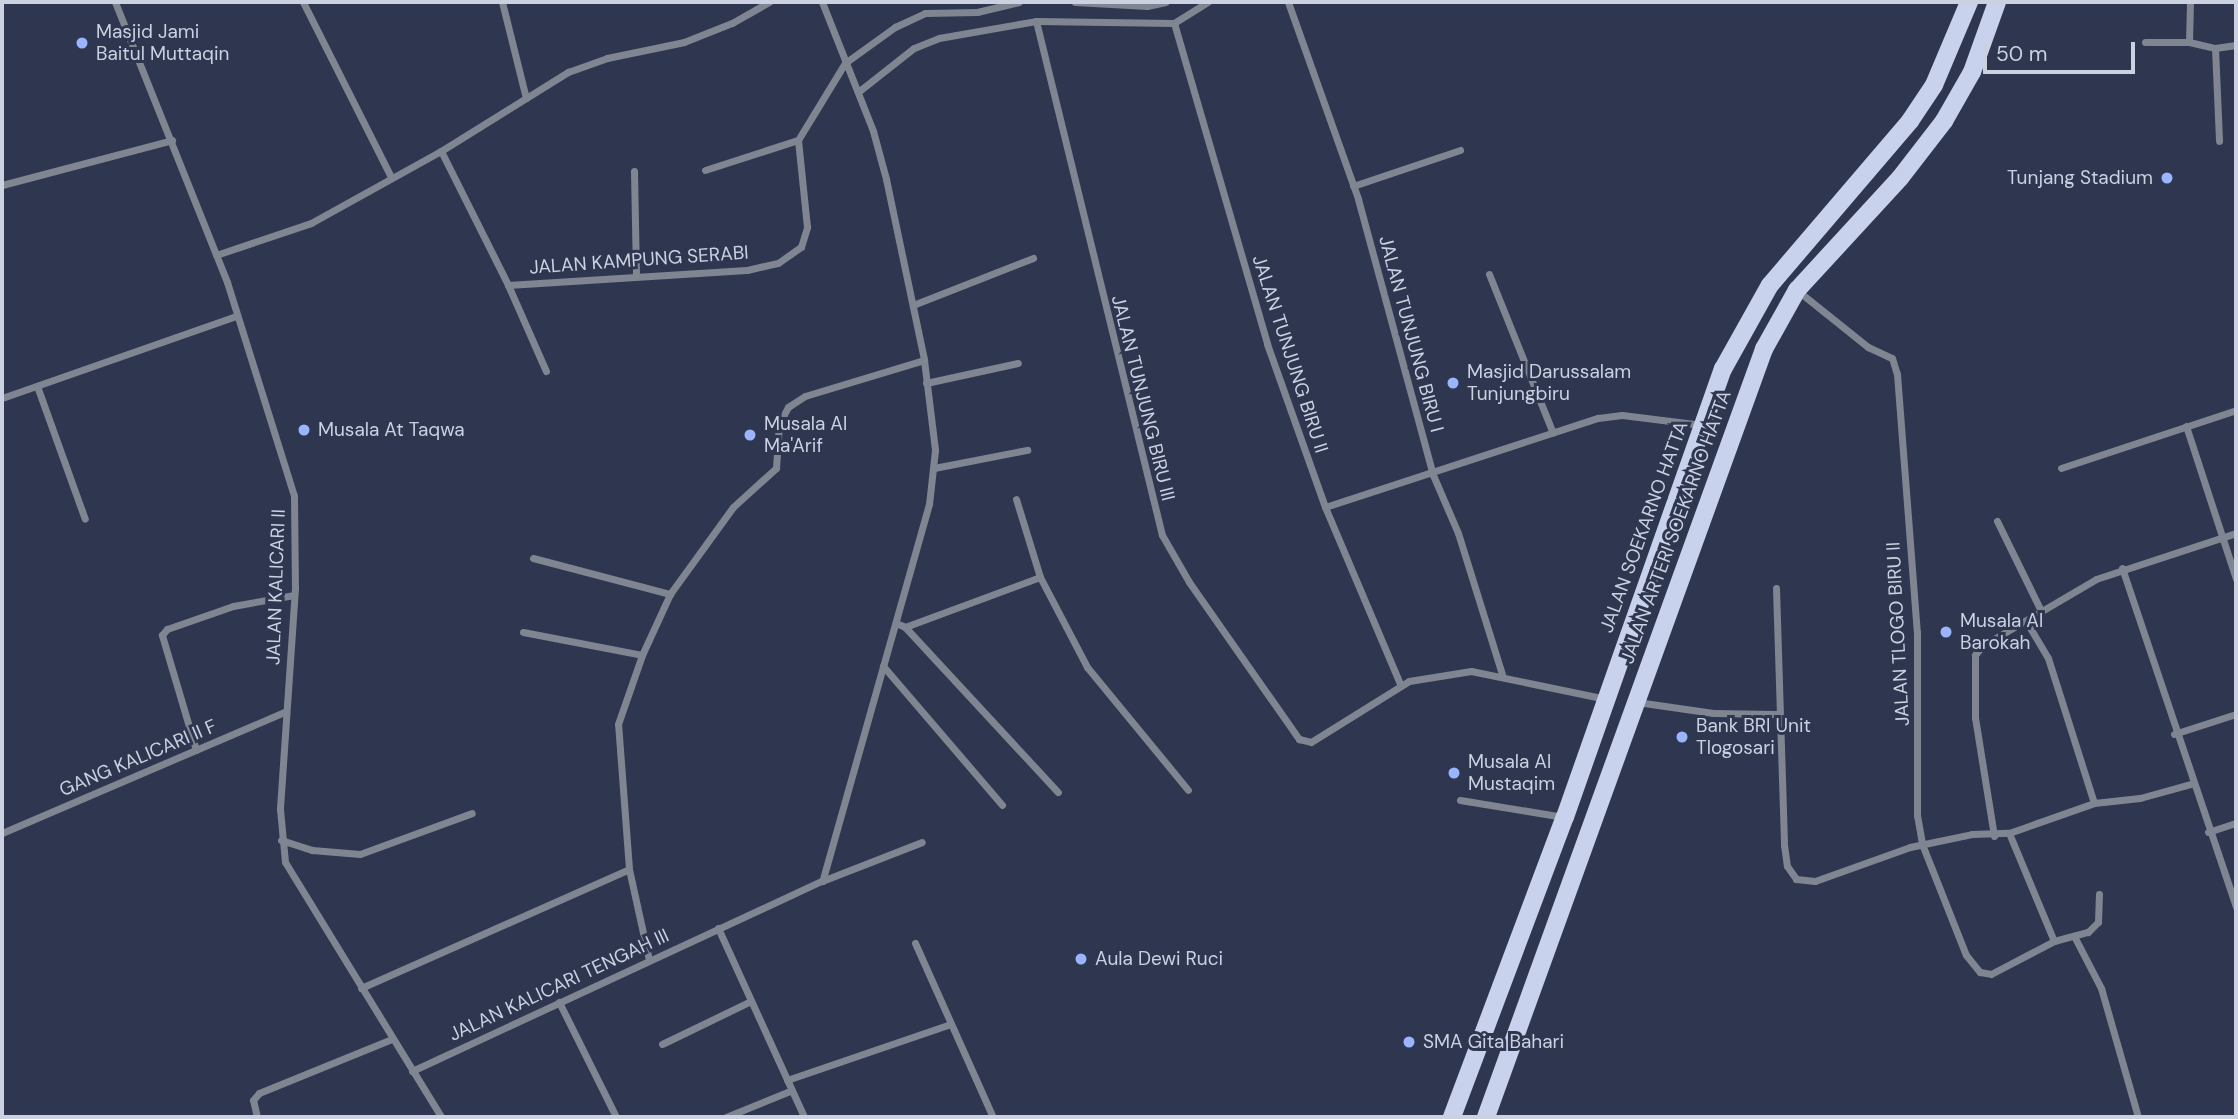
<!DOCTYPE html>
<style>
body{margin:0}
#map{position:relative;width:2238px;height:1119px;overflow:hidden;background:#2e374f;font-family:"DM Sans",sans-serif}
div>[style]{position:absolute}
[style*='--x']{left:calc(var(--x)*1px);top:calc(var(--y)*1px);width:calc(var(--w)*1px);rotate:calc(var(--a)*1deg)}
.minor>*{height:7px;margin:-3.5px;padding:0 3.5px;transform-origin:3.5px;border-radius:3.5px;background:#808592}
.primary>*{height:18px;margin:-9px;padding:0 9px;transform-origin:9px;border-radius:9px;background:#c8d2ec}
.dots>*{width:19px;height:19px;translate:-50% -50%;box-sizing:border-box;border:4px solid #2e374f;border-radius:50%}
span{translate:-50% -50%;white-space:nowrap;text-align:center;line-height:1.15;-webkit-text-stroke:6px #2e374f;paint-order:stroke}
.poi-label{font-size:19px;color:#cbd1e1}
.left{translate:0 -50%;text-align:left}
.right{translate:-100% -50%;text-align:right}
.street-label{font-size:19px;color:#cbd1e1}
.frame{position:absolute;inset:0;border:4px solid #cbd1e1;pointer-events:none}
.scale{position:absolute;left:1983px;top:42px;width:152px;height:32px;box-sizing:border-box;border:4px solid #cbd1e1;border-top:0;padding-left:9px;font-size:21px;line-height:24px;white-space:nowrap;color:#cbd1e1;-webkit-text-stroke:5px #2e374f;paint-order:stroke}
</style>
<div id="map">
<div class="minor">
<i style="--x:115;--y:2;--w:302;--a:68.2"></i>
<i style="--x:227;--y:282;--w:224;--a:72.6"></i>
<i style="--x:294;--y:496;--w:92;--a:89.4"></i>
<i style="--x:295;--y:588;--w:222;--a:93.9"></i>
<i style="--x:280;--y:809;--w:53;--a:84.6"></i>
<i style="--x:285;--y:862;--w:299;--a:58.5"></i>
<i style="--x:303;--y:2;--w:196;--a:63.3"></i>
<i style="--x:502;--y:2;--w:99;--a:76"></i>
<i style="--x:822;--y:2;--w:139;--a:68.4"></i>
<i style="--x:873;--y:131;--w:50;--a:74.8"></i>
<i style="--x:886;--y:179;--w:185;--a:78.1"></i>
<i style="--x:924;--y:360;--w:91;--a:83"></i>
<i style="--x:935;--y:450;--w:54;--a:96.3"></i>
<i style="--x:929;--y:504;--w:392;--a:105.8"></i>
<i style="--x:1075;--y:2;--w:72;--a:3.2"></i>
<i style="--x:1147;--y:6;--w:19;--a:-12"></i>
<i style="--x:1288;--y:2;--w:209;--a:70.4"></i>
<i style="--x:1358;--y:199;--w:286;--a:74.8"></i>
<i style="--x:1433;--y:475;--w:63;--a:66.7"></i>
<i style="--x:1458;--y:533;--w:148;--a:72.7"></i>
<i style="--x:2190;--y:2;--w:40;--a:91.4"></i>
<i style="--x:2189;--y:42;--w:27;--a:13"></i>
<i style="--x:2215;--y:48;--w:21;--a:-8"></i>
<i style="--x:1036;--y:21;--w:529;--a:76.23"></i>
<i style="--x:1162;--y:535;--w:54;--a:60.1"></i>
<i style="--x:1189;--y:582;--w:192;--a:55"></i>
<i style="--x:1299;--y:739;--w:12;--a:14"></i>
<i style="--x:1311;--y:742;--w:115;--a:-31.9"></i>
<i style="--x:1409;--y:681;--w:63;--a:-9.2"></i>
<i style="--x:1471;--y:671;--w:138;--a:11.7"></i>
<i style="--x:1174;--y:23;--w:334;--a:73.8"></i>
<i style="--x:1267;--y:344;--w:173;--a:70.4"></i>
<i style="--x:1325;--y:507;--w:194;--a:67"></i>
<i style="--x:2145;--y:42;--w:44;--a:0"></i>
<i style="--x:2215;--y:48;--w:93;--a:87.5"></i>
<i style="--x:858;--y:92;--w:71;--a:-38.2"></i>
<i style="--x:914;--y:48;--w:27;--a:-22"></i>
<i style="--x:939;--y:38;--w:98;--a:-9.9"></i>
<i style="--x:1036;--y:21;--w:138;--a:0.8"></i>
<i style="--x:1174;--y:23;--w:40;--a:-32"></i>
<i style="--x:441;--y:151;--w:150;--a:63.4"></i>
<i style="--x:508;--y:285;--w:239;--a:-3.6"></i>
<i style="--x:747;--y:270;--w:32;--a:-13"></i>
<i style="--x:778;--y:263;--w:28;--a:-35"></i>
<i style="--x:801;--y:247;--w:21;--a:-73"></i>
<i style="--x:807;--y:227;--w:87;--a:-95.9"></i>
<i style="--x:798;--y:140;--w:90;--a:-58.6"></i>
<i style="--x:845;--y:63;--w:62;--a:-35.8"></i>
<i style="--x:895;--y:27;--w:33;--a:-25"></i>
<i style="--x:925;--y:13;--w:52;--a:-1.1"></i>
<i style="--x:977;--y:12;--w:43;--a:-13.4"></i>
<i style="--x:705;--y:170;--w:98;--a:-17.9"></i>
<i style="--x:634;--y:171;--w:103;--a:88.9"></i>
<i style="--x:2;--y:185;--w:176;--a:-14.8"></i>
<i style="--x:1353;--y:186;--w:113;--a:-18.6"></i>
<i style="--x:216;--y:255;--w:100;--a:-18.6"></i>
<i style="--x:311;--y:223;--w:149;--a:-29"></i>
<i style="--x:441;--y:151;--w:150;--a:-31.9"></i>
<i style="--x:568;--y:72;--w:41;--a:-19.7"></i>
<i style="--x:607;--y:58;--w:79;--a:-11.7"></i>
<i style="--x:684;--y:42;--w:52;--a:-21.6"></i>
<i style="--x:732;--y:23;--w:43;--a:-29.6"></i>
<i style="--x:1489;--y:274;--w:171;--a:68.1"></i>
<i style="--x:508;--y:285;--w:94;--a:66.2"></i>
<i style="--x:1798;--y:291;--w:90;--a:38.7"></i>
<i style="--x:1868;--y:347;--w:26;--a:25"></i>
<i style="--x:1892;--y:358;--w:17;--a:73"></i>
<i style="--x:1897;--y:374;--w:259;--a:85.6"></i>
<i style="--x:1917;--y:632;--w:183;--a:90"></i>
<i style="--x:1917;--y:815;--w:29;--a:80"></i>
<i style="--x:1922;--y:844;--w:119;--a:68.4"></i>
<i style="--x:1966;--y:955;--w:22;--a:51"></i>
<i style="--x:1980;--y:972;--w:11;--a:10"></i>
<i style="--x:1991;--y:974;--w:71;--a:-27.6"></i>
<i style="--x:913;--y:305;--w:129;--a:-21.4"></i>
<i style="--x:926;--y:383;--w:94;--a:-12.3"></i>
<i style="--x:37;--y:386;--w:141;--a:70.2"></i>
<i style="--x:2;--y:398;--w:248;--a:-19.3"></i>
<i style="--x:2186;--y:426;--w:161;--a:71.9"></i>
<i style="--x:934;--y:468;--w:95;--a:-11"></i>
<i style="--x:2061;--y:468;--w:184;--a:-18.3"></i>
<i style="--x:1016;--y:499;--w:82;--a:72.9"></i>
<i style="--x:1040;--y:577;--w:102;--a:62.4"></i>
<i style="--x:1087;--y:667;--w:159;--a:50.6"></i>
<i style="--x:1325;--y:507;--w:287;--a:-18.1"></i>
<i style="--x:1598;--y:418;--w:24;--a:-7"></i>
<i style="--x:1622;--y:415;--w:81;--a:7.1"></i>
<i style="--x:1997;--y:521;--w:100;--a:63.9"></i>
<i style="--x:533;--y:558;--w:142;--a:14.7"></i>
<i style="--x:2122;--y:568;--w:358;--a:71.4"></i>
<i style="--x:1776;--y:588;--w:257;--a:88.2"></i>
<i style="--x:1784;--y:845;--w:21;--a:82"></i>
<i style="--x:1787;--y:866;--w:16;--a:55"></i>
<i style="--x:1796;--y:879;--w:19;--a:6"></i>
<i style="--x:1815;--y:881;--w:101;--a:-19.7"></i>
<i style="--x:1910;--y:847;--w:63;--a:-11.8"></i>
<i style="--x:1972;--y:834;--w:37;--a:-2"></i>
<i style="--x:2009;--y:833;--w:90;--a:-19.4"></i>
<i style="--x:2094;--y:803;--w:46;--a:-6.2"></i>
<i style="--x:2140;--y:798;--w:53;--a:-15.4"></i>
<i style="--x:2026;--y:621;--w:43;--a:59.3"></i>
<i style="--x:2048;--y:658;--w:152;--a:72.4"></i>
<i style="--x:896;--y:623;--w:10;--a:24"></i>
<i style="--x:905;--y:627;--w:225;--a:47.2"></i>
<i style="--x:905;--y:627;--w:144;--a:-20.3"></i>
<i style="--x:523;--y:632;--w:121;--a:10.9"></i>
<i style="--x:883;--y:666;--w:183;--a:49.4"></i>
<i style="--x:1637;--y:702;--w:77;--a:8.2"></i>
<i style="--x:1713;--y:713;--w:64;--a:0.9"></i>
<i style="--x:2174;--y:734;--w:65;--a:-17.9"></i>
<i style="--x:196;--y:750;--w:120;--a:-106.5"></i>
<i style="--x:162;--y:635;--w:8;--a:-50"></i>
<i style="--x:167;--y:629;--w:70;--a:-19.2"></i>
<i style="--x:233;--y:606;--w:62;--a:-10.2"></i>
<i style="--x:1460;--y:800;--w:105;--a:9.3"></i>
<i style="--x:2208;--y:832;--w:29;--a:-18"></i>
<i style="--x:2;--y:833;--w:309;--a:-23.2"></i>
<i style="--x:2009;--y:833;--w:117;--a:67.4"></i>
<i style="--x:2054;--y:941;--w:35;--a:-15"></i>
<i style="--x:2088;--y:932;--w:14;--a:-45"></i>
<i style="--x:2098;--y:922;--w:28;--a:-88"></i>
<i style="--x:1994;--y:836;--w:120;--a:-99.1"></i>
<i style="--x:1975;--y:718;--w:63;--a:-90"></i>
<i style="--x:1975;--y:655;--w:11;--a:-52"></i>
<i style="--x:1982;--y:646;--w:132;--a:-30.4"></i>
<i style="--x:2096;--y:579;--w:147;--a:-18.2"></i>
<i style="--x:281;--y:840;--w:33;--a:18"></i>
<i style="--x:312;--y:850;--w:48;--a:4.8"></i>
<i style="--x:360;--y:854;--w:119;--a:-20.1"></i>
<i style="--x:718;--y:928;--w:208;--a:65.5"></i>
<i style="--x:2074;--y:936;--w:59;--a:62.6"></i>
<i style="--x:2101;--y:988;--w:134;--a:74"></i>
<i style="--x:915;--y:943;--w:191;--a:65.9"></i>
<i style="--x:649;--y:960;--w:93;--a:-102.4"></i>
<i style="--x:629;--y:869;--w:145;--a:-94.3"></i>
<i style="--x:618;--y:724;--w:73;--a:-70.8"></i>
<i style="--x:642;--y:655;--w:67;--a:-65.3"></i>
<i style="--x:670;--y:594;--w:107;--a:-54.1"></i>
<i style="--x:733;--y:507;--w:58;--a:-42.2"></i>
<i style="--x:776;--y:468;--w:44;--a:-86.1"></i>
<i style="--x:779;--y:424;--w:19;--a:-62"></i>
<i style="--x:788;--y:407;--w:20;--a:-33"></i>
<i style="--x:805;--y:396;--w:124;--a:-16.8"></i>
<i style="--x:361;--y:988;--w:293;--a:-23.9"></i>
<i style="--x:559;--y:1002;--w:128;--a:63.6"></i>
<i style="--x:662;--y:1044;--w:99;--a:-25.8"></i>
<i style="--x:412;--y:1071;--w:452;--a:-24.9"></i>
<i style="--x:822;--y:881;--w:107;--a:-21.3"></i>
<i style="--x:787;--y:1080;--w:173;--a:-18.9"></i>
<i style="--x:257;--y:1117;--w:17;--a:-103"></i>
<i style="--x:253;--y:1100;--w:9;--a:-49"></i>
<i style="--x:259;--y:1093;--w:144;--a:-22.1"></i>
<i style="--x:726;--y:1117;--w:71;--a:-22.2"></i>
</div>
<div class="primary">
<i style="--x:1452;--y:1117;--w:321;--a:-69.4"></i>
<i style="--x:1565;--y:817;--w:475;--a:-70.6"></i>
<i style="--x:1723;--y:369;--w:96;--a:-60.8"></i>
<i style="--x:1770;--y:285;--w:216;--a:-49.5"></i>
<i style="--x:1910;--y:121;--w:43;--a:-56.3"></i>
<i style="--x:1934;--y:85;--w:90;--a:-67.1"></i>
<i style="--x:1486;--y:1117;--w:817;--a:-70.1"></i>
<i style="--x:1764;--y:349;--w:68;--a:-60.8"></i>
<i style="--x:1797;--y:290;--w:152;--a:-47.4"></i>
<i style="--x:1900;--y:178;--w:72;--a:-52.3"></i>
<i style="--x:1944;--y:121;--w:56;--a:-60.3"></i>
<i style="--x:1972;--y:72;--w:74;--a:-70.3"></i>
</div>
<div class="dots">
<i style="left:82px;top:43px;background:#9ab5fd"></i>
<i style="left:2167px;top:178px;background:#9ab5fd"></i>
<i style="left:1453px;top:383px;background:#9ab5fd"></i>
<i style="left:304px;top:430px;background:#9ab5fd"></i>
<i style="left:750px;top:435px;background:#9ab5fd"></i>
<i style="left:1946px;top:632px;background:#9ab5fd"></i>
<i style="left:1682px;top:737px;background:#9ab5fd"></i>
<i style="left:1454px;top:773px;background:#9ab5fd"></i>
<i style="left:1081px;top:959px;background:#9ab5fd"></i>
<i style="left:1409px;top:1042px;background:#9ab5fd"></i>
</div>
<div class="poi-label">
<span class="left" style="left:96px;top:43px">Masjid Jami<br>Baitul Muttaqin</span>
<span class="right" style="left:2153px;top:178px">Tunjang Stadium</span>
<span class="left" style="left:1467px;top:383px">Masjid Darussalam<br>Tunjungbiru</span>
<span class="left" style="left:764px;top:435px">Musala Al<br>Ma'Arif</span>
<span class="left" style="left:318px;top:430px">Musala At Taqwa</span>
<span class="left" style="left:1960px;top:632px">Musala Al<br>Barokah</span>
<span class="left" style="left:1696px;top:737px">Bank BRI Unit<br>Tlogosari</span>
<span class="left" style="left:1468px;top:773px">Musala Al<br>Mustaqim</span>
<span class="left" style="left:1095px;top:959px">Aula Dewi Ruci</span>
<span class="left" style="left:1423px;top:1042px">SMA Gita Bahari</span>
</div>
<div class="street-label">
<span style="left:639px;top:260px;rotate:-4deg">JALAN KAMPUNG SERABI</span>
<span style="left:1411px;top:334px;rotate:75deg">JALAN TUNJUNG BIRU I</span>
<span style="left:1290px;top:354px;rotate:72deg">JALAN TUNJUNG BIRU II</span>
<span style="left:1143px;top:398px;rotate:76deg">JALAN TUNJUNG BIRU III</span>
<span style="left:1644px;top:527px;rotate:-70deg">JALAN SOEKARNO HATTA</span>
<span style="left:1676px;top:527px;rotate:-70deg">JALAN ARTERI SOEKARNO HATTA</span>
<span style="left:276px;top:587px;rotate:-88deg">JALAN KALICARI II</span>
<span style="left:1898px;top:634px;rotate:-93deg">JALAN TLOGO BIRU II</span>
<span style="left:138px;top:758px;rotate:-23deg">GANG KALICARI II F</span>
<span style="left:559px;top:985px;rotate:-25deg">JALAN KALICARI TENGAH III</span>
</div>
<div class="frame"></div>
<div class="scale">50 m</div>
</div>
